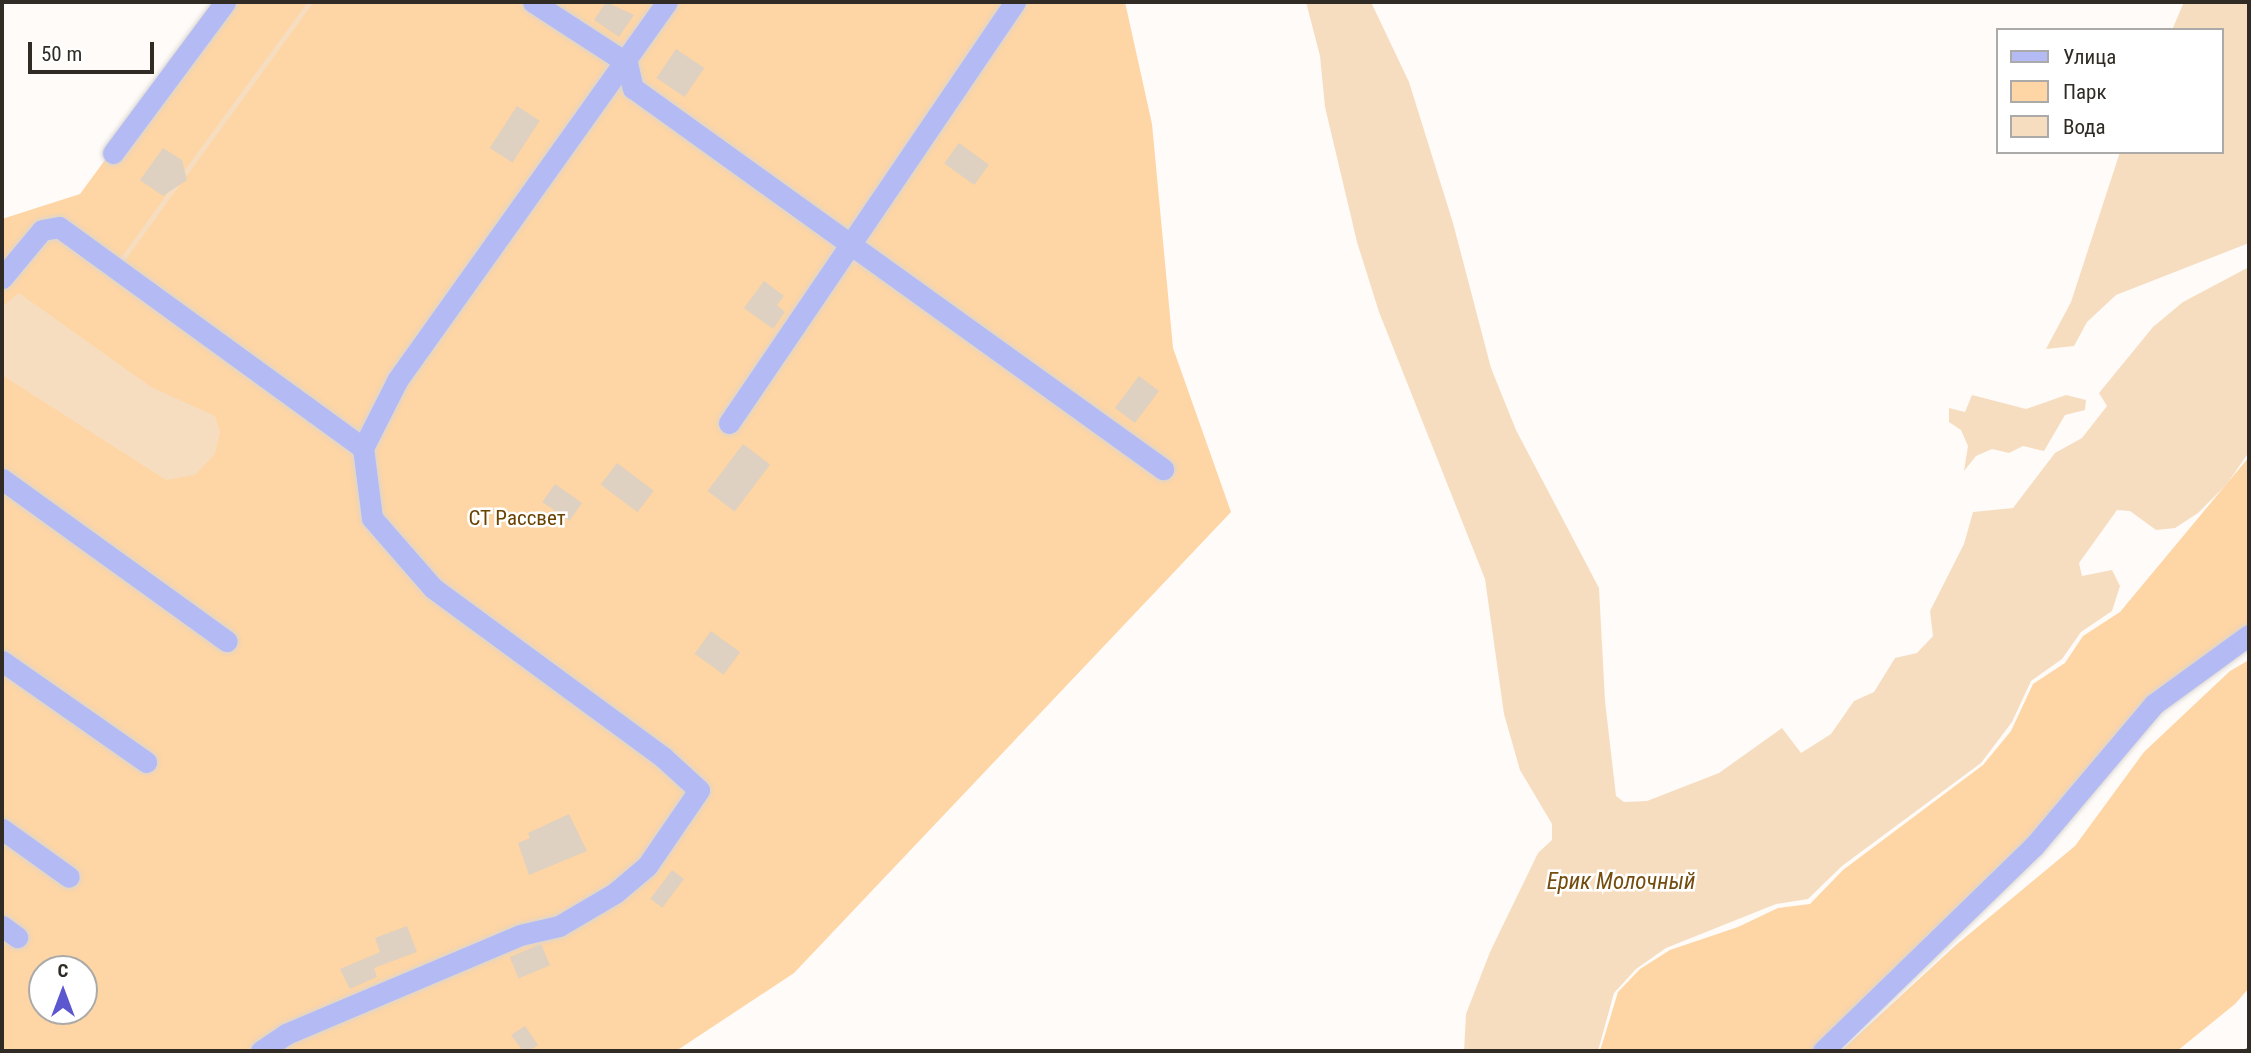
<!DOCTYPE html>
<meta charset="utf-8">
<style>
body{margin:0}
#map{position:relative;width:2251px;height:1053px;overflow:hidden;background:#fefbf8;font-family:"Roboto Condensed",sans-serif}
div>[style]{position:absolute}
[style*='--x']{left:calc(var(--x)*1px);top:calc(var(--y)*1px);width:calc(var(--w)*1px);rotate:calc(var(--a)*1deg)}
.green>*{inset:0;background:#fed5a4}
.water>*{inset:0;background:#f7ddc0}
.stream>*{height:5px;margin:-2.5px;padding:0 2.5px;transform-origin:2.5px;border-radius:2.5px;background:#f7ddc0}
.building>*{inset:0;background:#ded1c1;transform-origin:0 0}
.path>*{height:2.5px;margin-top:-1.25px;transform-origin:0;background:repeating-linear-gradient(90deg,#b2aeaa 0 3.5px,transparent 0 8.5px)}
.roads{filter:drop-shadow(0 0 2px #d9d6d2) drop-shadow(0 0 2px #d9d6d2)}
.minor>*{height:21px;margin:-10.5px;padding:0 10.5px;transform-origin:10.5px;border-radius:10.5px;background:#b4baf3}
span{translate:-50% -50%;white-space:nowrap;text-align:center;line-height:1.15;-webkit-text-stroke:5px #fff;paint-order:stroke}
.park-label{font-size:21px;color:#6b4300}
.water-label{font-size:23px;color:#754d0f;font-style:italic}
.frame{position:absolute;inset:0;border:4px solid #302b25;pointer-events:none}
.legend{position:absolute;left:1996px;top:28px;width:228px;height:126px;box-sizing:border-box;background:#fff;border:2px solid #acaaa8;margin:0;padding:9px 12px;list-style:none;font-size:21px;color:#302b25}
.legend li{display:flex;align-items:center;gap:14px;height:35px}
.legend b{width:35px;border:2px solid #acaaa8}
.north{position:absolute;left:28px;top:955px;width:70px;height:70px;box-sizing:border-box;background:#fff;border:2px solid #acaaa8;border-radius:50%;rotate:0deg;font-size:19px;font-weight:700;line-height:28px;text-align:center;color:#302b25}
.north::after{content:'';display:block;margin:auto;width:24px;height:32px;background:#5c57cf;clip-path:polygon(50% 0,100% 100%,50% 72%,0 100%)}
.scale{position:absolute;left:28px;top:42px;width:126px;height:32px;box-sizing:border-box;border:4px solid #302b25;border-top:0;padding-left:9px;font-size:21px;line-height:24px;white-space:nowrap;color:#302b25;-webkit-text-stroke:5px #fff;paint-order:stroke}
</style>
<div id="map">
<div class="green">
<i style="clip-path:polygon(evenodd,221px 2px,1125px 2px,1152px 124px,1173px 348px,1231px 512px,794px 973px,676px 1051px,2px 1051px,2px 219px,80px 194px,221px 2px,42px 969px,84px 969px,84px 1011px,42px 1011px,42px 969px)"></i>
<i style="clip-path:polygon(2249px 457px,2249px 634px,2204px 662px,2033px 846px,1820px 1051px,1600px 1051px,1618px 992px,1640px 969px,1670px 950px,1738px 927px,1778px 908px,1810px 904px,1843px 870px,1983px 765px,2011px 731px,2033px 684px,2065px 663px,2083px 636px,2120px 612px)"></i>
<i style="clip-path:polygon(2249px 660px,2249px 988px,2235px 1004px,2177px 1051px,1841px 1051px,1956px 945px,2075px 846px,2144px 752px,2230px 671px)"></i>
</div>
<div class="water">
<i style="clip-path:polygon(1306px 2px,1371px 2px,1409px 82px,1453px 223px,1491px 368px,1516px 430px,1599px 588px,1605px 701px,1616px 796px,1624px 802px,1647px 801px,1719px 773px,1782px 728px,1801px 753px,1831px 734px,1854px 701px,1874px 692px,1895px 658px,1917px 653px,1933px 636px,1930px 611px,1964px 544px,1973px 512px,2013px 508px,2055px 453px,2082px 438px,2107px 406px,2099px 393px,2153px 327px,2183px 302px,2249px 267px,2249px 452px,2227px 484px,2198px 513px,2175px 528px,2156px 530px,2130px 511px,2117px 510px,2079px 563px,2082px 576px,2112px 570px,2120px 586px,2112px 611px,2081px 632px,2062px 659px,2031px 681px,2012px 722px,1981px 763px,1842px 866px,1808px 899px,1776px 904px,1666px 948px,1636px 969px,1614px 993px,1598px 1051px,1464px 1051px,1466px 1014px,1490px 952px,1538px 853px,1552px 840px,1552px 824px,1520px 770px,1504px 714px,1485px 579px,1379px 312px,1357px 242px,1325px 107px,1320px 56px)"></i>
<i style="clip-path:polygon(2184px 2px,2249px 2px,2249px 243px,2116px 295px,2087px 322px,2074px 346px,2046px 349px,2071px 302px,2120px 152px,2221px 152px,2221px 30px,2172px 30px)"></i>
<i style="clip-path:polygon(19px 293px,151px 387px,215px 416px,220px 432px,215px 454px,195px 475px,166px 480px,2px 375px,2px 307px)"></i>
<i style="clip-path:polygon(1972px 395px,2026px 409px,2066px 395px,2086px 400px,2085px 410px,2065px 415px,2044px 451px,2023px 446px,2009px 453px,1992px 449px,1976px 456px,1964px 471px,1968px 446px,1961px 430px,1949px 422px,1949px 408px,1965px 412px)"></i>
</div>
<div class="stream">
<i style="--x:182;--y:177;--w:217;--a:-53.8"></i>
<i style="--x:118;--y:265;--w:99;--a:-54.1"></i>
</div>
<div class="building">
<i style="clip-path:polygon(606px 2px,634px 15px,619px 37px,594px 20px)"></i>
<i style="left:676px;top:49px;width:34px;height:35px;rotate:34deg"></i>
<i style="left:517px;top:106px;width:27px;height:50px;rotate:33deg"></i>
<i style="left:959px;top:143px;width:37px;height:25px;rotate:36deg"></i>
<i style="clip-path:polygon(163px 148px,182px 160px,187px 180px,163px 196px,140px 180px)"></i>
<i style="clip-path:polygon(764px 281px,784px 296px,777px 305px,785px 312px,773px 329px,744px 308px)"></i>
<i style="left:1139px;top:376px;width:25px;height:40px;rotate:37deg"></i>
<i style="left:743px;top:444px;width:34px;height:59px;rotate:37deg"></i>
<i style="left:617px;top:463px;width:46px;height:27px;rotate:37deg"></i>
<i style="left:555px;top:484px;width:33px;height:22px;rotate:35deg"></i>
<i style="left:711px;top:631px;width:36px;height:28px;rotate:36deg"></i>
<i style="clip-path:polygon(569px 814px,587px 851px,529px 875px,518px 843px,530px 838px,528px 833px)"></i>
<i style="left:672px;top:870px;width:15px;height:36px;rotate:37deg"></i>
<i style="clip-path:polygon(407px 926px,417px 952px,374px 968px,377px 977px,350px 989px,340px 969px,380px 952px,375px 938px)"></i>
<i style="left:541px;top:944px;width:23px;height:34px;rotate:67deg"></i>
<i style="clip-path:polygon(525px 1026px,538px 1045px,529px 1051px,523px 1051px,511px 1035px)"></i>
</div>
<div class="path">
<i style="--x:2245;--y:1051;--w:6;--a:-51"></i>
</div>
<div class="roads">
<div class="minor">
<i style="--x:533;--y:2;--w:112;--a:33"></i>
<i style="--x:627;--y:63;--w:26;--a:77"></i>
<i style="--x:633;--y:88;--w:653;--a:35.71"></i>
<i style="--x:113;--y:153;--w:188;--a:-53.4"></i>
<i style="--x:2;--y:278;--w:62;--a:-50.2"></i>
<i style="--x:42;--y:230;--w:17;--a:-10"></i>
<i style="--x:59;--y:227;--w:376;--a:36"></i>
<i style="--x:729;--y:423;--w:509;--a:-55.81"></i>
<i style="--x:2;--y:479;--w:277;--a:35.8"></i>
<i style="--x:2;--y:661;--w:176;--a:35"></i>
<i style="--x:2;--y:829;--w:82;--a:35.6"></i>
<i style="--x:2;--y:926;--w:19;--a:36"></i>
<i style="--x:261;--y:1051;--w:30;--a:-34"></i>
<i style="--x:286;--y:1034;--w:254;--a:-22.9"></i>
<i style="--x:520;--y:935;--w:40;--a:-13"></i>
<i style="--x:559;--y:926;--w:65;--a:-30.5"></i>
<i style="--x:615;--y:893;--w:42;--a:-40.2"></i>
<i style="--x:647;--y:866;--w:92;--a:-55.6"></i>
<i style="--x:699;--y:790;--w:49;--a:-137.5"></i>
<i style="--x:663;--y:757;--w:285;--a:-143.7"></i>
<i style="--x:433;--y:588;--w:93;--a:-131.1"></i>
<i style="--x:372;--y:518;--w:71;--a:-97.3"></i>
<i style="--x:363;--y:448;--w:77;--a:-63.1"></i>
<i style="--x:398;--y:379;--w:463;--a:-54.5"></i>
<i style="--x:1823;--y:1051;--w:294;--a:-44.2"></i>
<i style="--x:2034;--y:846;--w:186;--a:-49.8"></i>
<i style="--x:2154;--y:704;--w:117;--a:-36"></i>
</div>
</div>
<div class="park-label">
<span style="left:517px;top:518px">СТ Рассвет</span>
</div>
<div class="water-label">
<span style="left:1621px;top:882px">Ерик Молочный</span>
</div>
<div class="frame"></div>
<ul class="legend">
<li><b style="height:9px;background:#b4baf3"></b>Улица</li>
<li><b style="height:19px;background:#fed5a4"></b>Парк</li>
<li><b style="height:19px;background:#f7ddc0"></b>Вода</li>
</ul>
<div class="north">С</div>
<div class="scale">50 m</div>
</div>
